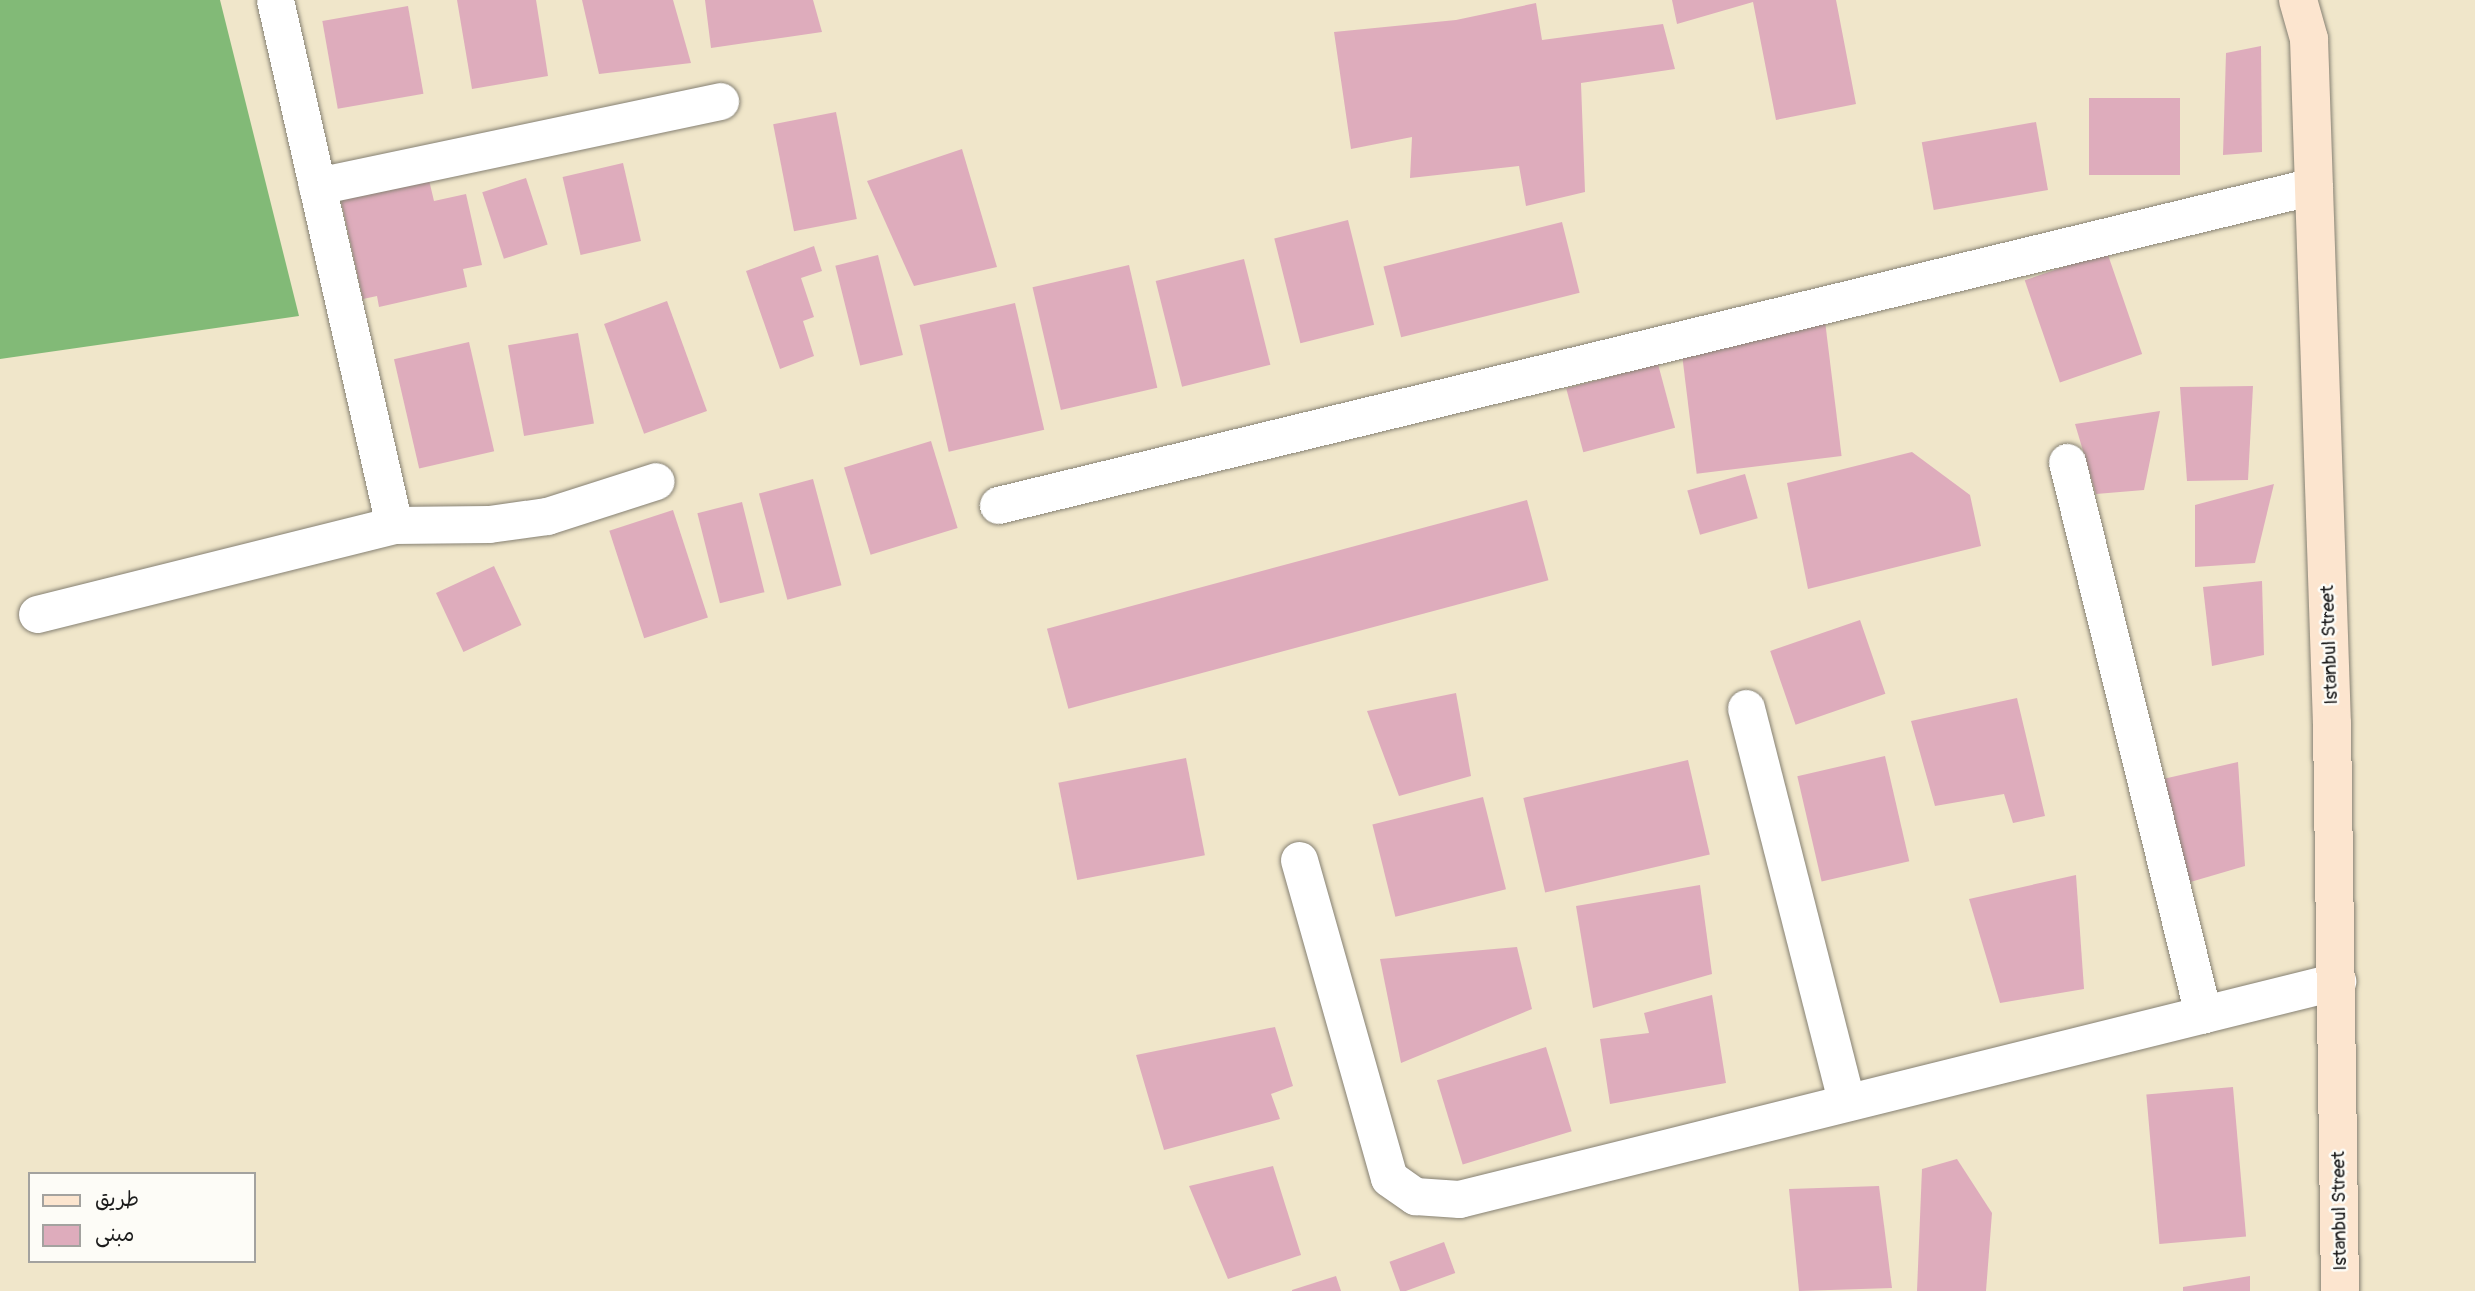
<!DOCTYPE html>
<meta charset="utf-8">
<style>
body{margin:0}
#map{position:relative;width:2475px;height:1291px;overflow:hidden;background:#f0e6ca;font-family:Pangolin,"Playpen Sans Arabic",sans-serif}
div>[style]{position:absolute}
[style*='--x']{left:calc(var(--x)*1px);top:calc(var(--y)*1px);width:calc(var(--w)*1px);rotate:calc(var(--a)*1deg)}
.forest>*{inset:0;background:#82ba77}
.building>*{inset:0;background:#deacbc;transform-origin:0 0}
.roads{filter:drop-shadow(0 0 2px #868173) drop-shadow(0 0 2px #868173)}
.street>*{height:37px;margin:-18.5px;padding:0 18.5px;transform-origin:18.5px;border-radius:18.5px;background:#fff}
.secondary>*{height:38px;margin:-19px;padding:0 19px;transform-origin:19px;border-radius:19px;background:#fce5cf}
span{translate:-50% -50%;white-space:nowrap;text-align:center;line-height:1.15;-webkit-text-stroke:5px #fdfcf7;paint-order:stroke}
.street-label{font-size:19px;color:#1c1c1c}
.legend{position:absolute;left:28px;top:1172px;width:228px;height:91px;box-sizing:border-box;background:#fdfcf7;border:2px solid #a3a29f;margin:0;padding:9px 12px;list-style:none;font-size:21px;color:#1c1c1c}
.legend li{display:flex;align-items:center;gap:14px;height:35px}
.legend b{width:35px;border:2px solid #a3a29f}
</style>
<div id="map">
<div class="forest">
<i style="clip-path:polygon(0 0,220px 0,299px 316px,0 359px)"></i>
</div>
<div class="building">
<i style="clip-path:polygon(457px 0,536px 0,548px 76px,472px 89px)"></i>
<i style="clip-path:polygon(582px 0,673px 0,691px 63px,599px 74px)"></i>
<i style="clip-path:polygon(705px 0,813px 0,822px 32px,711px 48px)"></i>
<i style="clip-path:polygon(1672px 0,1836px 0,1856px 104px,1776px 120px,1753px 2px,1677px 24px)"></i>
<i style="clip-path:polygon(1536px 3px,1542px 40px,1663px 24px,1675px 69px,1581px 83px,1585px 192px,1526px 206px,1519px 166px,1410px 178px,1412px 137px,1351px 149px,1334px 32px,1456px 20px)"></i>
<i style="left:408px;top:6px;width:89px;height:87px;rotate:80deg"></i>
<i style="clip-path:polygon(2261px 46px,2262px 152px,2223px 155px,2226px 53px)"></i>
<i style="left:2089px;top:98px;width:91px;height:77px"></i>
<i style="left:836px;top:112px;width:109px;height:64px;rotate:79deg"></i>
<i style="left:2036px;top:122px;width:69px;height:116px;rotate:80deg"></i>
<i style="clip-path:polygon(962px 149px,997px 267px,914px 286px,867px 181px)"></i>
<i style="left:623px;top:163px;width:80px;height:62px;rotate:77deg"></i>
<i style="left:526px;top:178px;width:70px;height:46px;rotate:72deg"></i>
<i style="clip-path:polygon(429px 180px,434px 201px,466px 194px,482px 265px,463px 269px,467px 287px,379px 307px,377px 296px,363px 299px,341px 200px)"></i>
<i style="left:1348px;top:220px;width:108px;height:76px;rotate:76deg"></i>
<i style="left:1562px;top:222px;width:73px;height:184px;rotate:76deg"></i>
<i style="clip-path:polygon(814px 246px,822px 271px,801px 278px,814px 317px,803px 321px,814px 356px,780px 369px,746px 271px)"></i>
<i style="left:2107px;top:252px;width:108px;height:87px;rotate:71deg"></i>
<i style="left:878px;top:255px;width:103px;height:44px;rotate:76deg"></i>
<i style="left:1244px;top:259px;width:109px;height:91px;rotate:76deg"></i>
<i style="left:1129px;top:265px;width:126px;height:99px;rotate:77deg"></i>
<i style="left:667px;top:301px;width:117px;height:67px;rotate:70deg"></i>
<i style="left:1015px;top:303px;width:130px;height:98px;rotate:77deg"></i>
<i style="left:1825px;top:321px;width:136px;height:146px;rotate:83deg"></i>
<i style="left:578px;top:333px;width:92px;height:71px;rotate:80deg"></i>
<i style="left:469px;top:342px;width:112px;height:77px;rotate:77deg"></i>
<i style="left:1658px;top:364px;width:66px;height:95px;rotate:75deg"></i>
<i style="clip-path:polygon(2253px 386px,2248px 480px,2187px 481px,2180px 387px)"></i>
<i style="clip-path:polygon(2160px 411px,2144px 490px,2096px 494px,2075px 424px)"></i>
<i style="left:931px;top:441px;width:91px;height:91px;rotate:73deg"></i>
<i style="clip-path:polygon(1912px 452px,1970px 495px,1981px 546px,1808px 589px,1787px 483px)"></i>
<i style="left:1745px;top:474px;width:46px;height:60px;rotate:74deg"></i>
<i style="left:813px;top:479px;width:110px;height:56px;rotate:75deg"></i>
<i style="clip-path:polygon(2274px 484px,2255px 563px,2195px 567px,2195px 505px)"></i>
<i style="left:1527px;top:500px;width:83px;height:497px;rotate:75deg"></i>
<i style="left:742px;top:502px;width:93px;height:46px;rotate:76deg"></i>
<i style="left:673px;top:510px;width:113px;height:67px;rotate:72deg"></i>
<i style="left:494px;top:566px;width:65px;height:64px;rotate:65deg"></i>
<i style="clip-path:polygon(2262px 581px,2264px 655px,2212px 666px,2203px 587px)"></i>
<i style="left:1860px;top:620px;width:78px;height:95px;rotate:71deg"></i>
<i style="clip-path:polygon(1456px 693px,1471px 776px,1399px 796px,1367px 711px)"></i>
<i style="clip-path:polygon(2017px 698px,2045px 816px,2013px 823px,2004px 794px,1935px 806px,1911px 721px)"></i>
<i style="left:1885px;top:756px;width:108px;height:90px;rotate:77deg"></i>
<i style="left:1186px;top:758px;width:99px;height:130px;rotate:79deg"></i>
<i style="left:1688px;top:760px;width:97px;height:169px;rotate:77deg"></i>
<i style="clip-path:polygon(2238px 762px,2245px 866px,2187px 883px,2163px 779px)"></i>
<i style="left:1483px;top:797px;width:95px;height:114px;rotate:76deg"></i>
<i style="clip-path:polygon(2076px 875px,2084px 989px,2000px 1003px,1969px 899px)"></i>
<i style="clip-path:polygon(1700px 885px,1712px 974px,1593px 1008px,1576px 906px)"></i>
<i style="clip-path:polygon(1517px 947px,1532px 1009px,1401px 1063px,1380px 959px)"></i>
<i style="clip-path:polygon(1712px 995px,1726px 1083px,1610px 1104px,1600px 1039px,1649px 1033px,1644px 1013px)"></i>
<i style="clip-path:polygon(1275px 1027px,1293px 1086px,1271px 1094px,1280px 1119px,1164px 1150px,1136px 1055px)"></i>
<i style="left:1546px;top:1047px;width:88px;height:114px;rotate:73deg"></i>
<i style="left:2233px;top:1087px;width:150px;height:87px;rotate:85deg"></i>
<i style="clip-path:polygon(1957px 1159px,1992px 1213px,1986px 1291px,1917px 1291px,1922px 1169px)"></i>
<i style="clip-path:polygon(1273px 1166px,1301px 1255px,1228px 1279px,1189px 1186px)"></i>
<i style="clip-path:polygon(1879px 1186px,1892px 1288px,1799px 1291px,1789px 1189px)"></i>
<i style="left:1444px;top:1242px;width:33px;height:58px;rotate:70deg"></i>
<i style="clip-path:polygon(1336px 1276px,1341px 1291px,1292px 1291px,1292px 1290px)"></i>
<i style="clip-path:polygon(2250px 1276px,2250px 1291px,2183px 1291px,2183px 1287px)"></i>
</div>
<div class="roads">
<div class="street">
<i style="--x:275;--y:0;--w:538;--a:77.23"></i>
<i style="--x:317;--y:186;--w:412;--a:-11.9"></i>
<i style="--x:2067;--y:462;--w:569;--a:76.16"></i>
<i style="--x:998;--y:505;--w:1354;--a:-13.63"></i>
<i style="--x:37;--y:614;--w:368;--a:-14"></i>
<i style="--x:394;--y:525;--w:95;--a:-0.6"></i>
<i style="--x:489;--y:524;--w:59;--a:-7.9"></i>
<i style="--x:547;--y:516;--w:114;--a:-17.8"></i>
<i style="--x:1746;--y:708;--w:406;--a:75.7"></i>
<i style="--x:1299;--y:860;--w:330;--a:74.2"></i>
<i style="--x:1389;--y:1178;--w:32;--a:35"></i>
<i style="--x:1415;--y:1196;--w:44;--a:3.9"></i>
<i style="--x:1459;--y:1199;--w:905;--a:-13.94"></i>
</div>
<div class="secondary">
<i style="--x:2298;--y:0;--w:41;--a:74.2"></i>
<i style="--x:2309;--y:39;--w:685;--a:88.08"></i>
<i style="--x:2332;--y:724;--w:567;--a:89.19"></i>
</div>
</div>
<div class="street-label">
<span style="left:2330px;top:645px;rotate:-92deg">Istanbul Street</span>
<span style="left:2340px;top:1211px;rotate:-91deg">Istanbul Street</span>
</div>
<ul class="legend">
<li><b style="height:9px;background:#fce5cf"></b>طريق</li>
<li><b style="height:19px;background:#deacbc"></b>مبنى</li>
</ul>
</div>
